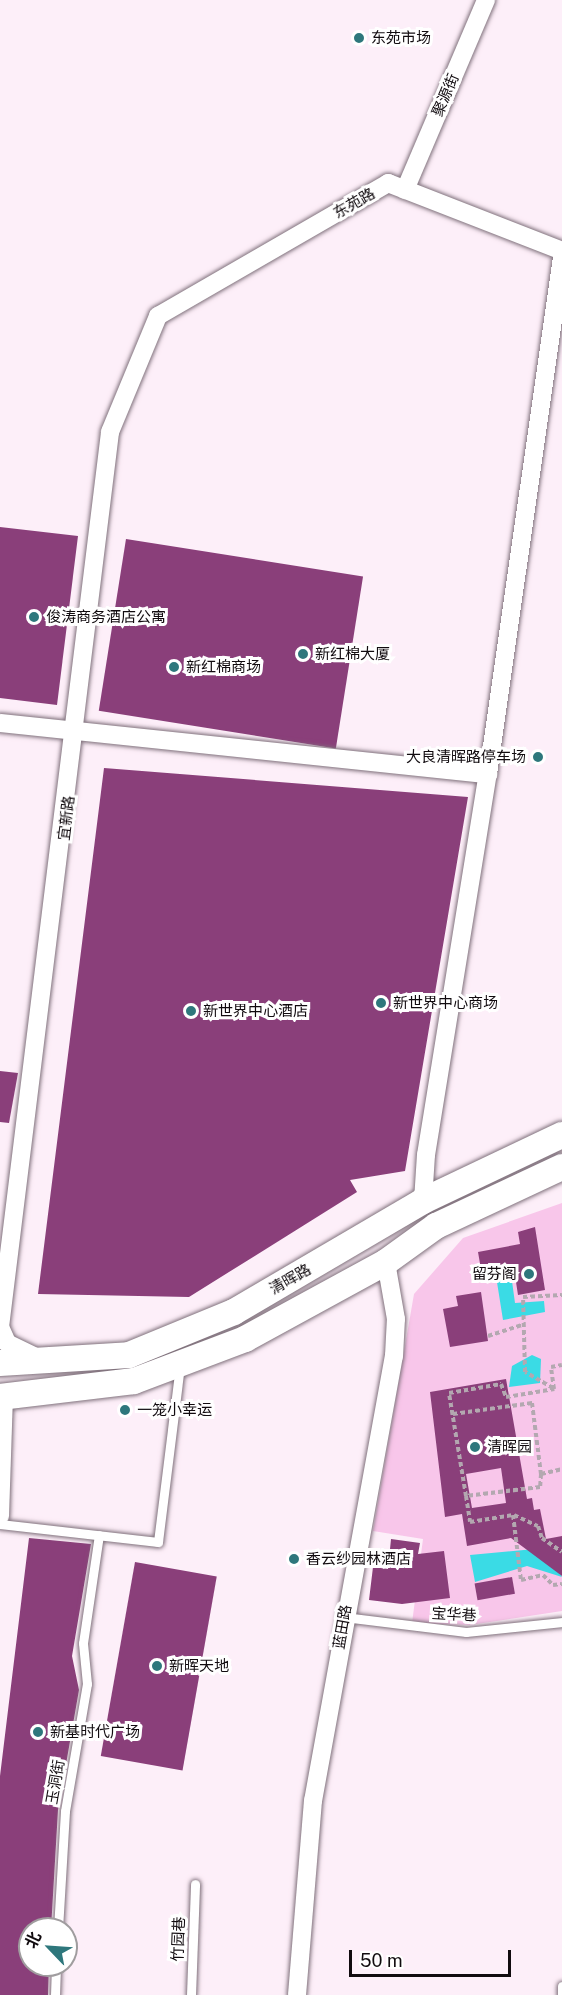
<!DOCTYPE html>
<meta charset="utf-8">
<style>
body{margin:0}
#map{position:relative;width:562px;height:1995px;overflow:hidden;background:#fdeff9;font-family:"Public Sans","Noto Sans SC",sans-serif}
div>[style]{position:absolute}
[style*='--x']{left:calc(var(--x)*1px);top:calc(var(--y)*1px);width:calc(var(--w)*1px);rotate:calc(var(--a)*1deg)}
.green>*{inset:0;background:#f8c6ea}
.water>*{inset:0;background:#3adbe5}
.building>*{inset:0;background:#8a3f7a;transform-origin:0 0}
.path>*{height:4px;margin-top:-2px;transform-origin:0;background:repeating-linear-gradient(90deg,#b3a8b0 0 4.5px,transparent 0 7.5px)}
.roads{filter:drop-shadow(0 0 2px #80717c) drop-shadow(0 0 2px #80717c)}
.lane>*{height:9px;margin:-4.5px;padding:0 4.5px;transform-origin:4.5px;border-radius:4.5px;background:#fff}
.street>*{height:18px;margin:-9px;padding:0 9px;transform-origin:9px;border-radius:9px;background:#fff}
.secondary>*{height:26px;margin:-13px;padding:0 13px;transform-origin:13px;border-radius:13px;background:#fff}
.dots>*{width:16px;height:16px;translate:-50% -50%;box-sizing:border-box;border:3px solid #fff;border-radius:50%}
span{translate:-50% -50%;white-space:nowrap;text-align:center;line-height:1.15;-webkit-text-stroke:6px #fff;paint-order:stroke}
.poi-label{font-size:15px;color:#110b0f}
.left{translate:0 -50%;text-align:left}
.right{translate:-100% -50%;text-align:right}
.street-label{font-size:15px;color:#110b0f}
.north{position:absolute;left:18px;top:1917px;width:60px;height:60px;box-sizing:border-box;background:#fff;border:2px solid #a09d9f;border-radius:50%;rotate:295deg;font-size:16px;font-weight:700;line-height:24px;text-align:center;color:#110b0f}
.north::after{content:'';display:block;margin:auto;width:21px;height:27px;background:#2e777c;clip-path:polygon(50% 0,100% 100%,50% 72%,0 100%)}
.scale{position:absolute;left:349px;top:1950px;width:162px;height:27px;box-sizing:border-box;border:3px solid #110b0f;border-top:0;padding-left:8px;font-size:18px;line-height:21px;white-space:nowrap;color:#110b0f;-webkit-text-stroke:4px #fff;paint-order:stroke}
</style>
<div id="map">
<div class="green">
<i style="clip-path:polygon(562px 1203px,562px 1611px,470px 1625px,412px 1623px,423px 1539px,373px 1531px,414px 1294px,463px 1238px)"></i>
</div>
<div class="water">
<i style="clip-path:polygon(511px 1274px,515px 1303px,544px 1301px,545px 1312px,503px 1320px,496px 1276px)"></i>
<i style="clip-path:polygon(532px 1355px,541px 1359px,540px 1383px,509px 1387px,512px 1366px)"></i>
<i style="clip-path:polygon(545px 1548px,562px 1577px,527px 1566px,475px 1582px,470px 1555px)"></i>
</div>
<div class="building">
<i style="clip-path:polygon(0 527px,78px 536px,57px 705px,0 698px)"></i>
<i style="left:126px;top:539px;width:240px;height:174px;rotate:9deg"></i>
<i style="clip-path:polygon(104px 768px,468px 797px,405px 1171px,350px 1180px,357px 1192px,189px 1297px,38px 1294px)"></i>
<i style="clip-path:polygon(0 1071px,18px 1073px,9px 1123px,0 1122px)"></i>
<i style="clip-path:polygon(535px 1227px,545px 1290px,518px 1295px,514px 1269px,482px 1275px,478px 1252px,520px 1244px,518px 1232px)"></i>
<i style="clip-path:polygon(481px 1292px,488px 1341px,450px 1347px,443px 1309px,458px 1306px,456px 1296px)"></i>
<i style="clip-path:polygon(evenodd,506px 1379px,527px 1499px,532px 1498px,534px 1510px,540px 1509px,546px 1539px,562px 1536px,562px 1576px,511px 1538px,467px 1546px,462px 1514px,445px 1517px,430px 1392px,506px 1379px,501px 1468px,506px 1503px,472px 1508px,466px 1474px,501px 1468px)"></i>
<i style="clip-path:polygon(29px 1538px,91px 1544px,72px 1656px,79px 1690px,58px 1810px,51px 1929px,30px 1929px,30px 1965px,49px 1965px,48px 1995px,0 1995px,0 1776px)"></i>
<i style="clip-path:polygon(391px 1539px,420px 1543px,418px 1554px,444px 1551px,450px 1598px,402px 1604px,369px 1600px,373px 1567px,388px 1569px)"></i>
<i style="left:135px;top:1562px;width:83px;height:197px;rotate:10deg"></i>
<i style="left:512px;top:1577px;width:17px;height:38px;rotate:80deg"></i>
</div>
<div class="path">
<i style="--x:488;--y:1336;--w:38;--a:-18"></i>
<i style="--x:553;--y:1388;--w:32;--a:-150"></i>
<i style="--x:525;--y:1372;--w:75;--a:-91.5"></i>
<i style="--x:523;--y:1297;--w:39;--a:-3"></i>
<i style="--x:453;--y:1414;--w:80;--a:-7.9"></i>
<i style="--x:532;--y:1403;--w:72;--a:82.8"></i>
<i style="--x:541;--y:1474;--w:22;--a:-13"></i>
<i style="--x:541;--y:1474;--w:13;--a:94"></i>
<i style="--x:540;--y:1487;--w:75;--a:173.1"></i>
<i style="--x:466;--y:1496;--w:26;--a:81"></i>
<i style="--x:470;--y:1522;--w:44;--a:-9.2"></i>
<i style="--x:513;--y:1515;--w:65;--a:83"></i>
<i style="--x:521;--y:1580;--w:23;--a:-13"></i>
<i style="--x:543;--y:1575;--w:14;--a:45"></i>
<i style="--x:553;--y:1585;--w:9;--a:-6"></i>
<i style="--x:466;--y:1496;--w:104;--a:-99.4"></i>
<i style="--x:449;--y:1393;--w:53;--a:-9.8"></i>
<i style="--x:501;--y:1384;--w:14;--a:69"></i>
<i style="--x:506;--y:1397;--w:49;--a:-9.5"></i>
<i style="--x:554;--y:1389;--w:22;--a:-98"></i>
<i style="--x:551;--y:1367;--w:11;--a:-10"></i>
<i style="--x:514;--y:1515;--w:26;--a:25"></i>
<i style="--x:538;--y:1526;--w:13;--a:72"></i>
<i style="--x:542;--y:1538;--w:24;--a:35"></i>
</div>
<div class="roads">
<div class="lane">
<i style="--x:0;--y:1524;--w:159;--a:6.5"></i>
<i style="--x:158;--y:1542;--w:177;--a:-82.9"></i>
<i style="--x:344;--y:1617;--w:123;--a:7"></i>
<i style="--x:466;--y:1632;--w:97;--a:-5.9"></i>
<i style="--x:58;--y:1929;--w:118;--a:-86.6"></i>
<i style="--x:65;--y:1811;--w:129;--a:-80.2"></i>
<i style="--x:87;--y:1684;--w:41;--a:-95.6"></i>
<i style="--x:83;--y:1643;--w:109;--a:-81.6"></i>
<i style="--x:55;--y:1995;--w:30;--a:-88"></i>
<i style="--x:191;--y:1995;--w:111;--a:-87.9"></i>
<i style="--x:562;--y:1995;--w:9;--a:-90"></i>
</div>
<div class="street">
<i style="--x:405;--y:190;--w:207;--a:-66.9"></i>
<i style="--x:0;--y:723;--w:491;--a:6"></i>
<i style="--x:488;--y:774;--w:522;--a:-81.85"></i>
<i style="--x:423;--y:1201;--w:46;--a:-86.3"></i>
<i style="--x:426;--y:1155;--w:386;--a:-80.8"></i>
<i style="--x:0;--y:1327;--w:902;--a:-82.99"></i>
<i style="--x:110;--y:432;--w:126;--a:-67.5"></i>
<i style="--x:158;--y:316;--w:266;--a:-30"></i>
<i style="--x:388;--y:183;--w:187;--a:21.3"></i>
<i style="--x:0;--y:1327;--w:17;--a:66"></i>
<i style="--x:7;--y:1343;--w:34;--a:26"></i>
<i style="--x:0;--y:1516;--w:119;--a:-88.1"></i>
<i style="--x:297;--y:1995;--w:195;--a:-85.3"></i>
<i style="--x:313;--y:1801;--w:452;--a:-79.7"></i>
<i style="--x:394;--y:1356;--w:37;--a:-87"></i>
<i style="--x:396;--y:1319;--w:58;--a:-100"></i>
</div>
<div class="secondary">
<i style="--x:0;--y:1363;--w:129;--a:-3.5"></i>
<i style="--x:129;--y:1355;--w:113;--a:-22.3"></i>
<i style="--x:234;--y:1312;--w:219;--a:-30.4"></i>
<i style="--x:423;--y:1201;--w:154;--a:-25.4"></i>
<i style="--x:0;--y:1397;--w:135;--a:-6.8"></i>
<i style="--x:134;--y:1381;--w:119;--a:-20.7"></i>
<i style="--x:245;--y:1339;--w:161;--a:-28.6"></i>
<i style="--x:386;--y:1262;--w:62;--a:-35.8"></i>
<i style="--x:436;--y:1226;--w:139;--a:-25.1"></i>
</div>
</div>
<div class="dots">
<i style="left:359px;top:38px;background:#2e777c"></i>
<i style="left:34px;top:617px;background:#2e777c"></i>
<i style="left:303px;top:654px;background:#2e777c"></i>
<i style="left:174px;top:667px;background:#2e777c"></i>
<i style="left:538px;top:757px;background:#2e777c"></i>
<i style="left:381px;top:1003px;background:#2e777c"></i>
<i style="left:191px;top:1011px;background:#2e777c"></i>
<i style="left:529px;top:1274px;background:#2e777c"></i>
<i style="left:125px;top:1410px;background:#2e777c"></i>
<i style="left:475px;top:1447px;background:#2e777c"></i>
<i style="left:294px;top:1559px;background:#2e777c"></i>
<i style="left:157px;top:1666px;background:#2e777c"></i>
<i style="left:38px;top:1732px;background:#2e777c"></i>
</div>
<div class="poi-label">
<span class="left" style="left:371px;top:38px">东苑市场</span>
<span class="left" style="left:46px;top:617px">俊涛商务酒店公寓</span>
<span class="left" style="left:315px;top:654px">新红棉大厦</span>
<span class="left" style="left:186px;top:667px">新红棉商场</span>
<span class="right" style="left:526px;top:757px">大良清晖路停车场</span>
<span class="left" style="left:393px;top:1003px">新世界中心商场</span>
<span class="left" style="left:203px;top:1011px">新世界中心酒店</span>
<span class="right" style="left:517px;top:1274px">留芬阁</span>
<span class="left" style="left:137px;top:1410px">一笼小幸运</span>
<span class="left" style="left:487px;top:1447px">清晖园</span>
<span class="left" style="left:306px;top:1559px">香云纱园林酒店</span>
<span class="left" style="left:169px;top:1666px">新晖天地</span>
<span class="left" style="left:50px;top:1732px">新基时代广场</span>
</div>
<div class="street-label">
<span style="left:445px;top:95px;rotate:-67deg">聚源街</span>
<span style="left:354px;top:203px;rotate:-30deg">东苑路</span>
<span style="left:66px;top:818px;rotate:-83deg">宜新路</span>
<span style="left:290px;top:1279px;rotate:-30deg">清晖路</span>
<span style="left:454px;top:1614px;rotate:3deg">宝华巷</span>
<span style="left:342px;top:1627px;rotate:-80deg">蓝田路</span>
<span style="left:55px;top:1782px;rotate:-80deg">玉洞街</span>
<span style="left:178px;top:1939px;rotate:-88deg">竹园巷</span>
</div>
<div class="north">北</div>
<div class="scale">50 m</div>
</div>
